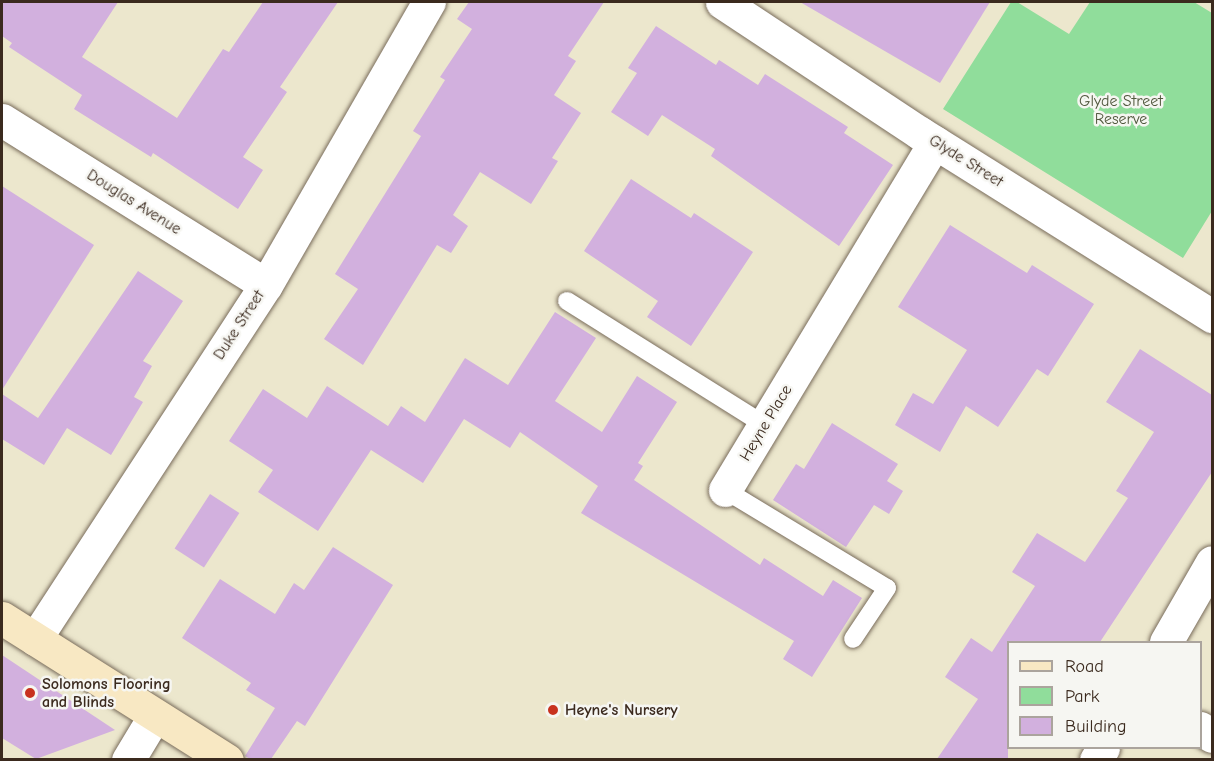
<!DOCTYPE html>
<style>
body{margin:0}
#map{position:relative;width:1214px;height:761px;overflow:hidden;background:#ece7cd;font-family:"Comic Neue",sans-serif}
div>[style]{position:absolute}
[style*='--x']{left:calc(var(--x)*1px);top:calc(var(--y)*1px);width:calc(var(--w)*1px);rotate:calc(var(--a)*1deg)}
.green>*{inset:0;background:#90dd9b}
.building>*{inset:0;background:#d2b0de;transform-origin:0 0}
.roads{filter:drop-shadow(0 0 2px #796c5b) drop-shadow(0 0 2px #796c5b)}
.lane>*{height:18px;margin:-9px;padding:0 9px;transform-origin:9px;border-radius:9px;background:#fff}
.street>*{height:33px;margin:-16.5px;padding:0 16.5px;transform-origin:16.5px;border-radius:16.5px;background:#fff}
.secondary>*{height:33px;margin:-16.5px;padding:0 16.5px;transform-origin:16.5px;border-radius:16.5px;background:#f8e8c3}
.dots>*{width:16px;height:16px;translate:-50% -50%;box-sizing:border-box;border:3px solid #f6f6f2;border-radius:50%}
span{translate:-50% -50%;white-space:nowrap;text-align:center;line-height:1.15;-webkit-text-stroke:5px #f6f6f2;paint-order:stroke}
.park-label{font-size:16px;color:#50573d}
.street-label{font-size:16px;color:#3b2a1e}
.poi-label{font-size:16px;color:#3b2a1e;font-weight:700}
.left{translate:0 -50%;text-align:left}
.frame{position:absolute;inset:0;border:3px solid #3b2a1e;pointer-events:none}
.legend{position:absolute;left:1007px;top:641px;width:195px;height:108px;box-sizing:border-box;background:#f6f6f2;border:2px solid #aba49d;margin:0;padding:8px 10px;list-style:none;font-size:18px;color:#3b2a1e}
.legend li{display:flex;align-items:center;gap:12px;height:30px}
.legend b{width:30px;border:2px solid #aba49d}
</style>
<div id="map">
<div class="green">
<i style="clip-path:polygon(1011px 2px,1017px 2px,1069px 34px,1090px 2px,1194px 2px,1212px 13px,1212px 211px,1183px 258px,943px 109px)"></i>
</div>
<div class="building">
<i style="clip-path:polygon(2px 2px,118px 2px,82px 57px,177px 118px,223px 49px,229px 52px,263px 2px,338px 2px,280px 87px,287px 92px,243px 157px,263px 170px,238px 209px,153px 153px,151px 157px,74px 109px,82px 95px,9px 47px,12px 43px,2px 36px)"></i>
<i style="clip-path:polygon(469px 2px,604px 2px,568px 56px,576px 61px,554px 95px,581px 113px,552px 158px,558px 161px,531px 204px,480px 172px,453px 215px,468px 226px,451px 253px,437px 245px,363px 365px,324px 339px,358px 289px,335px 274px,421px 136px,413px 131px,445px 80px,440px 77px,472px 29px,457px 19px)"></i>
<i style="clip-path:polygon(800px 2px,990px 2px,940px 83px)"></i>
<i style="clip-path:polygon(656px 26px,716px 65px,719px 60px,758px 85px,765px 74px,848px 127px,844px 133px,893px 165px,839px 246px,711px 156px,715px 149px,662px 115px,648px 136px,611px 112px,637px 73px,628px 68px)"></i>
<i style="clip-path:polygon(631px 179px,691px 218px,694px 213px,753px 252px,691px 346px,647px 317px,658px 301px,584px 251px)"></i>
<i style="clip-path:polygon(2px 186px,94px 245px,2px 390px)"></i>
<i style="clip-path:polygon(950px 225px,1027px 273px,1032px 265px,1094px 304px,1048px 376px,1037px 369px,998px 427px,966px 406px,940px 452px,895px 425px,913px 393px,933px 404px,967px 350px,898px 307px)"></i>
<i style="clip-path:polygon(138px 271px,183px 301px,143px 361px,152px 366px,134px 397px,143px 402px,111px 455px,67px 428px,44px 465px,2px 439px,2px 394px,38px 418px)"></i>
<i style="clip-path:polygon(555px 312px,596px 338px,555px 401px,602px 432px,637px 376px,677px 402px,638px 463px,643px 466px,634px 480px,760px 565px,764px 558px,823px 596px,833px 580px,862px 598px,812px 677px,783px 659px,794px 641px,581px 513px,598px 486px,520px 432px,510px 448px,464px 419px,423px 483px,371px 450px,318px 531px,258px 492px,273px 470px,229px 441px,263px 389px,307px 418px,327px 386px,388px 426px,401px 406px,425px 422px,465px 358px,508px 385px)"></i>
<i style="clip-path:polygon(1140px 349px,1212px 395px,1212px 472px,1100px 642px,1008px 642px,1008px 759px,937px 759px,978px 699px,945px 677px,971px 638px,992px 652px,1035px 586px,1012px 572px,1037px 533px,1085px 562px,1128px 498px,1116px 491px,1154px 432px,1106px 402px)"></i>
<i style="clip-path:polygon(832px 423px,898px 464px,887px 481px,903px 491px,889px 514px,874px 505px,846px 547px,773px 500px,796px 464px,804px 469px)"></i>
<i style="left:210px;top:494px;width:35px;height:65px;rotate:33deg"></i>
<i style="clip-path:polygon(333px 547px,393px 585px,305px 726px,297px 721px,271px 759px,250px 759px,245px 756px,275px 708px,246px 690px,251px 683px,182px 638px,220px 579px,275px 614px,294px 583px,304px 590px)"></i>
<i style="clip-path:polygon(2px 655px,115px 730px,36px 759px,2px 738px)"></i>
</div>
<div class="roads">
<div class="lane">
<i style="--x:567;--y:301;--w:234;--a:32.1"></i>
<i style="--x:725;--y:490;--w:189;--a:31.2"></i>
<i style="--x:887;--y:588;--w:61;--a:123.7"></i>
</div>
<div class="street">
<i style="--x:722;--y:2;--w:237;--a:33.5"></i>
<i style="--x:920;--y:133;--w:345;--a:32.1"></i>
<i style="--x:2;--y:120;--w:311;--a:32"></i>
<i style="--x:725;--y:490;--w:406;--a:-58.9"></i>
<i style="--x:35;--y:639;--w:423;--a:-56.9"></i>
<i style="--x:266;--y:285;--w:327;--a:-60.1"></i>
<i style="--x:1166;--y:642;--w:92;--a:-60.1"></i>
<i style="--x:1200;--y:728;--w:14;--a:34"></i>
<i style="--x:128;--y:760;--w:52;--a:-59"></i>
<i style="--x:1096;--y:760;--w:14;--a:-60"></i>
</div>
<div class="secondary">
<i style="--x:2;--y:618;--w:266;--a:32.3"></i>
</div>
</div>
<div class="dots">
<i style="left:30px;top:693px;background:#c8321e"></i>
<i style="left:553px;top:710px;background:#c8321e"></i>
</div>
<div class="park-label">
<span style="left:1121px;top:110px">Glyde Street<br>Reserve</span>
</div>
<div class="street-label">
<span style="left:966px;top:161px;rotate:32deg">Glyde Street</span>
<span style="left:134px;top:202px;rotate:32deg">Douglas Avenue</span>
<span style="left:239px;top:325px;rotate:-57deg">Duke Street</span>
<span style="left:766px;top:423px;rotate:-59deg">Heyne Place</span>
</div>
<div class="poi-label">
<span class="left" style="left:42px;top:693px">Solomons Flooring<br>and Blinds</span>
<span class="left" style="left:565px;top:710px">Heyne's Nursery</span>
</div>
<div class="frame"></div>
<ul class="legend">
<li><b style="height:8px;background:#f8e8c3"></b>Road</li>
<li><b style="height:16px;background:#90dd9b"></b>Park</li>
<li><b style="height:16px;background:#d2b0de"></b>Building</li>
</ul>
</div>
